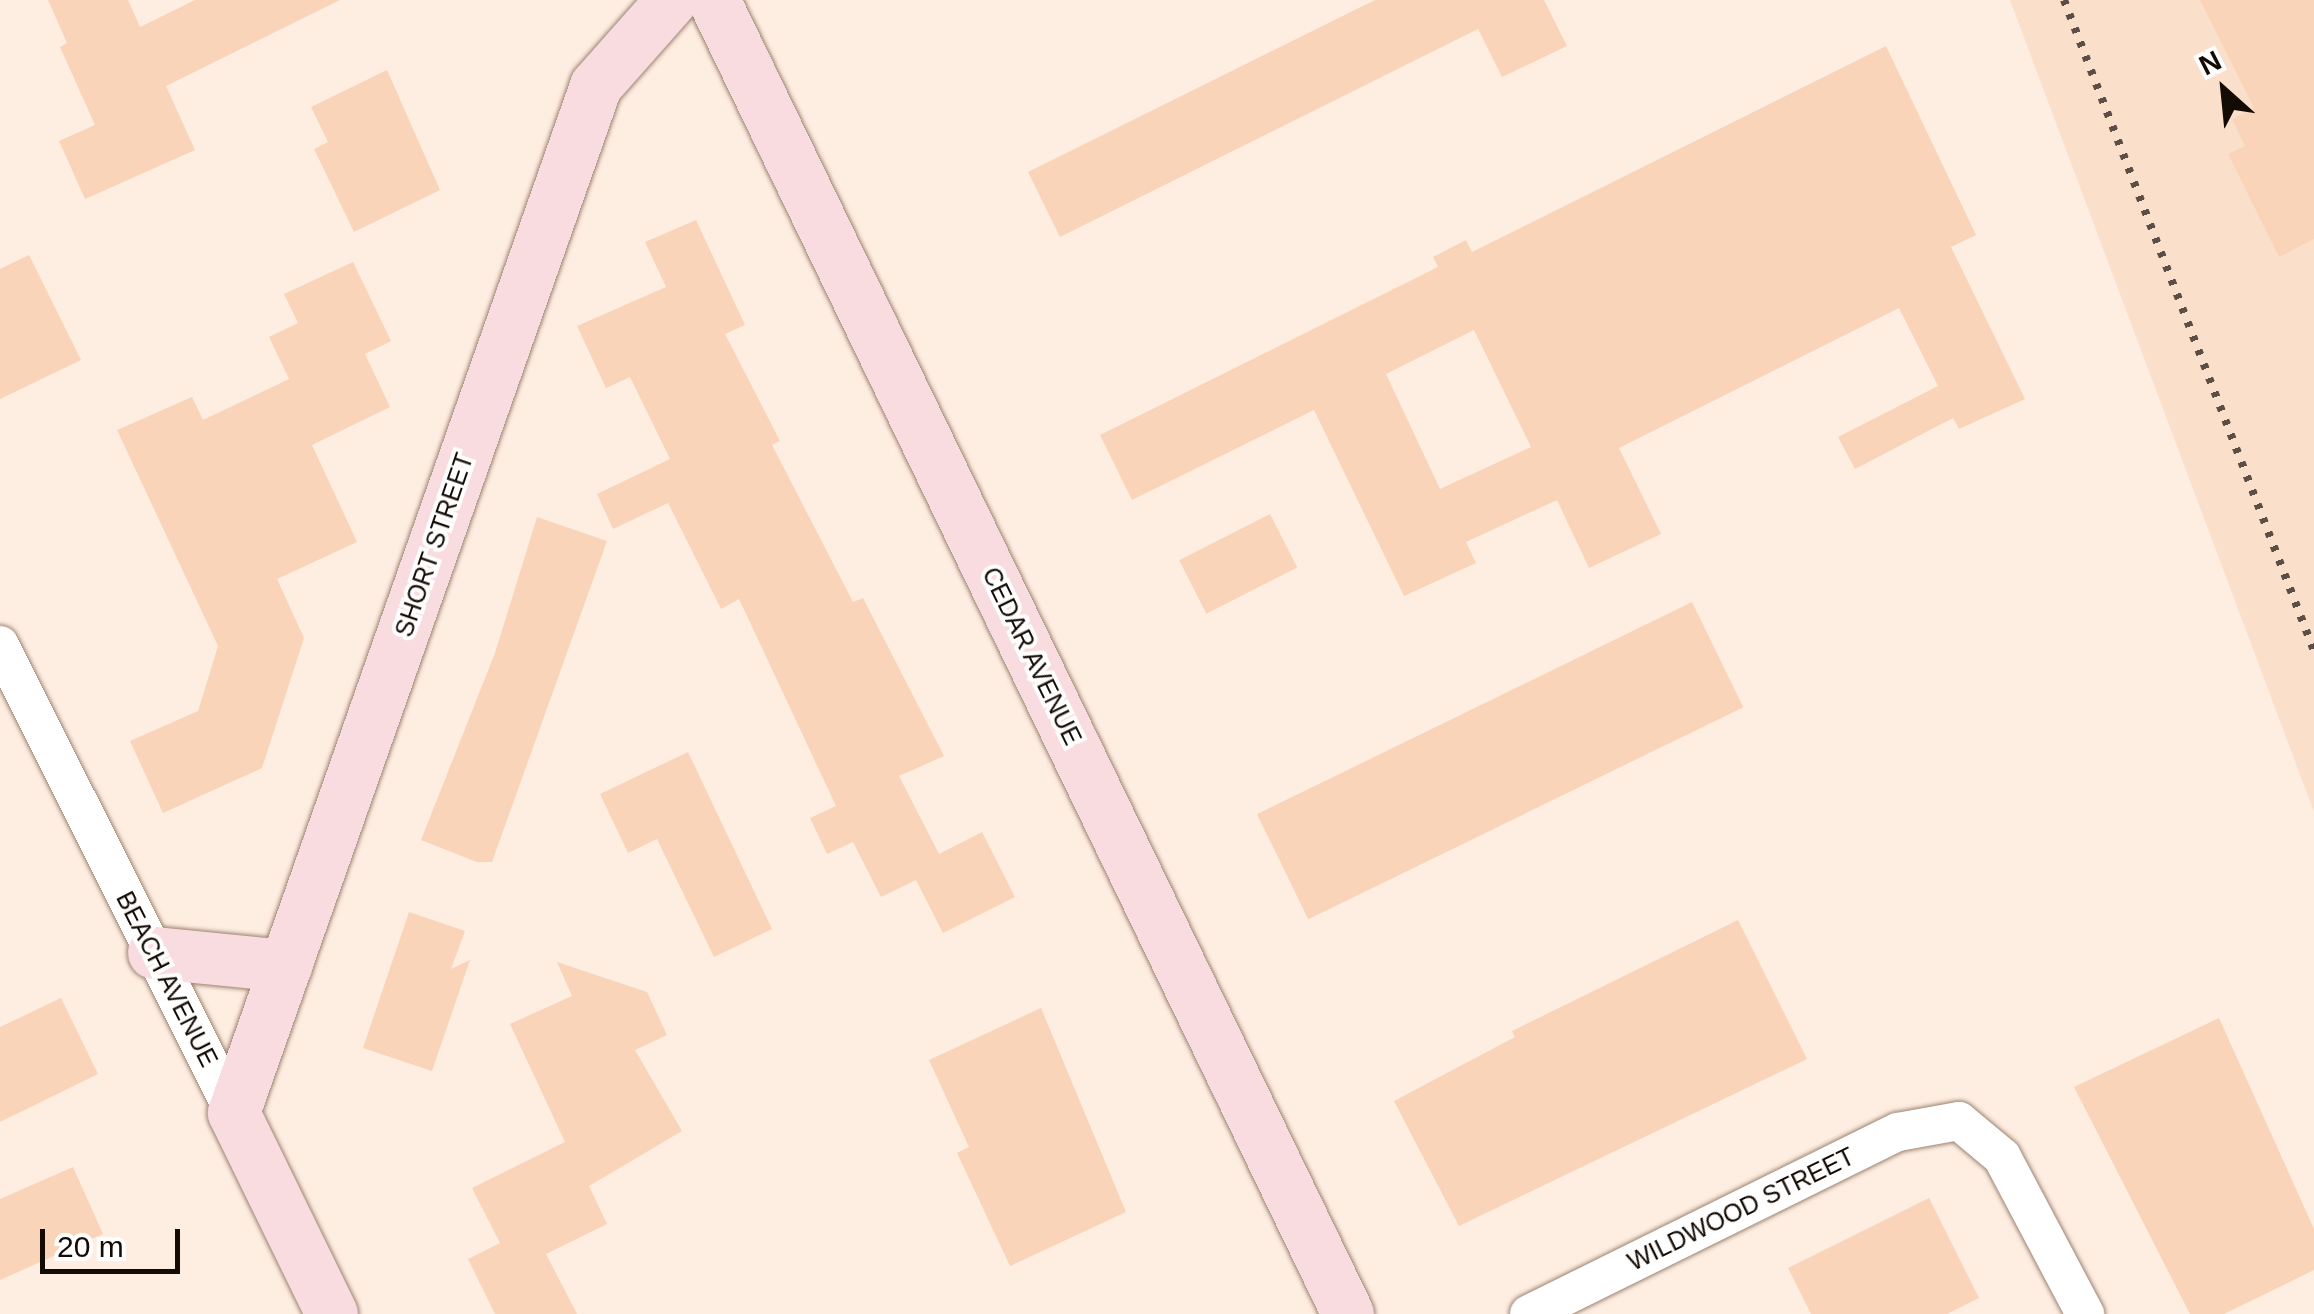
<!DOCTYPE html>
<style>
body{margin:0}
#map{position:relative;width:2314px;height:1314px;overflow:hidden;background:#feede1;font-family:Arial,sans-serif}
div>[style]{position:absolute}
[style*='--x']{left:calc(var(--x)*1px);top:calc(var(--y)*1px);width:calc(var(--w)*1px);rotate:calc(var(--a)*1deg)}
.built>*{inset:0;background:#fadfcb}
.building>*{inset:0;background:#fad4b8;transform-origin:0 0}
.roads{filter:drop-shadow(0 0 2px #9c8371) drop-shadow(0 0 2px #9c8371)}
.street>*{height:38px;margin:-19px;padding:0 19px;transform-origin:19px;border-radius:19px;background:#fff}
.secondary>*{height:52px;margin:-26px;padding:0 26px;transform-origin:26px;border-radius:26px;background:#f8dcdf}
.rail>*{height:8px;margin-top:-4px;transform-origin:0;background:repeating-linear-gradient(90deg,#5a4e47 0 5px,transparent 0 15px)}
span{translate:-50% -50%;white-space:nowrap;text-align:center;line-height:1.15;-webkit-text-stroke:8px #fefefe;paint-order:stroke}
.street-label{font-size:25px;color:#140b05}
.north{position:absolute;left:2174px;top:40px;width:100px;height:100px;-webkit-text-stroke:8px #fefefe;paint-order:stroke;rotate:333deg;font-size:28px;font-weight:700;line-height:40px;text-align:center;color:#140b05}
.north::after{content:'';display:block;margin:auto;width:35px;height:45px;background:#140b05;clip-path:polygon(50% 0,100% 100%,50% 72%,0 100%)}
.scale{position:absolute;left:40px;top:1229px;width:140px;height:45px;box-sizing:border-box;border:5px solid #140b05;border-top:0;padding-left:12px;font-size:30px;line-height:35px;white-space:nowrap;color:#140b05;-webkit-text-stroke:8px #fefefe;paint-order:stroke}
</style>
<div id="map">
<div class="built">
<i style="clip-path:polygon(2010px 0,2314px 0,2314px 812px)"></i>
</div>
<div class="building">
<i style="clip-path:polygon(48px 0,128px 0,140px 27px,195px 0,340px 0,166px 86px,195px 150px,85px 199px,59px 141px,95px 125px,60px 47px,67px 43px)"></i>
<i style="clip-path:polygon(1375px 0,1544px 0,1567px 46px,1502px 77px,1478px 29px,1060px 237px,1028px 172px)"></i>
<i style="clip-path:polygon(2200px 0,2314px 0,2314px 239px,2279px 257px,2228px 154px,2245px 146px,2232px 119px,2254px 108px)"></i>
<i style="clip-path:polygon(evenodd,1886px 46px,1976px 235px,1951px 247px,2025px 399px,1959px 429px,1953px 418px,1855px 469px,1838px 437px,1938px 386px,1899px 308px,1619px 448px,1661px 534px,1589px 568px,1557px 500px,1466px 542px,1476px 563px,1404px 596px,1314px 410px,1132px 500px,1100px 435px,1438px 267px,1433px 257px,1466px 240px,1472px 252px,1886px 46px,1474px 330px,1531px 447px,1440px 489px,1386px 374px,1474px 330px)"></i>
<i style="clip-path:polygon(387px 70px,440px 190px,354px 232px,314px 149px,328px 142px,311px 107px)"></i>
<i style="clip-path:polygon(696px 220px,745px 325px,725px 334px,780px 441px,772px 445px,853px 602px,863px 598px,944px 756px,899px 776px,939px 854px,982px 832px,1015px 897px,943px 933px,916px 880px,881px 897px,853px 842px,827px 854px,810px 818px,836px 806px,739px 599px,721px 609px,668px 503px,613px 529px,597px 494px,670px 459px,630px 377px,606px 388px,577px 326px,666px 287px,645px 242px)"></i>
<i style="clip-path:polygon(29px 255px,81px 360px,0 399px,0 269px)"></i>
<i style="clip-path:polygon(353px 262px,391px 341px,365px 354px,390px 407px,312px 445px,357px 542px,277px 579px,304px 638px,262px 768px,163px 813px,130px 741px,198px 711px,218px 646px,117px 430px,192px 397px,203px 420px,289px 379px,269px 337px,298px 323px,284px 294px)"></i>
<i style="left:1270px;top:514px;width:60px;height:102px;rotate:63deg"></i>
<i style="clip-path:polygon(537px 517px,607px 541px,492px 862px,477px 862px,421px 840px,495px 653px)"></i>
<i style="left:1692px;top:602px;width:117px;height:484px;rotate:64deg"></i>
<i style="clip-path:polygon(688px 752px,772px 929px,714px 957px,657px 839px,628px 853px,600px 794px)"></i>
<i style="clip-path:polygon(409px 912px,465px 931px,451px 969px,470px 960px,432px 1071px,363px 1048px)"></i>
<i style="clip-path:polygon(1738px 920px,1807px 1059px,1459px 1226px,1394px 1101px,1515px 1037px,1512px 1031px)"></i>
<i style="clip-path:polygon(557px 962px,647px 992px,667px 1035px,635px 1050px,682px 1131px,589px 1186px,607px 1224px,546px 1254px,577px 1314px,495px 1314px,468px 1259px,500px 1243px,472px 1188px,565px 1142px,510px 1024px,572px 996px)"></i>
<i style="clip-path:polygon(61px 998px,98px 1074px,0 1122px,0 1027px)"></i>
<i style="clip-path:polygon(1041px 1008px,1126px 1212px,1010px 1266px,957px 1153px,969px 1147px,929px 1060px)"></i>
<i style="clip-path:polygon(2219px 1018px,2314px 1229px,2314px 1270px,2224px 1314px,2190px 1314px,2074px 1087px)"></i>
<i style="clip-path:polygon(73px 1167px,103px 1234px,0 1280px,0 1199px)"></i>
<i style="clip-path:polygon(1929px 1198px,1979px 1298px,1947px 1314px,1811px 1314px,1788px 1268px)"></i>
</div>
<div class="roads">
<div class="street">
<i style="--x:0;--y:645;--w:523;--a:63.43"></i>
<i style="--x:1529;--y:1314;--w:411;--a:-26.3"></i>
<i style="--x:1898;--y:1132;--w:62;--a:-10.2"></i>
<i style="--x:1959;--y:1121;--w:56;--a:39.9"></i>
<i style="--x:2002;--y:1157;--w:178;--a:62.1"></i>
</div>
<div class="secondary">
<i style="--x:714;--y:0;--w:1459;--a:64.24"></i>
<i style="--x:154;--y:953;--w:133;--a:5.6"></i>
<i style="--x:332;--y:1314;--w:224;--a:-116"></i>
<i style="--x:234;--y:1113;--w:1089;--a:-70.58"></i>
<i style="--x:596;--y:86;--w:115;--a:-48.5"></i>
</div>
</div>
<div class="rail">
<i style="--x:2064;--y:0;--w:697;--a:68.99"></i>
</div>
<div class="street-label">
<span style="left:434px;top:545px;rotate:-71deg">SHORT STREET</span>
<span style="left:1032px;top:656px;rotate:64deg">CEDAR AVENUE</span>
<span style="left:167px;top:979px;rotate:63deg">BEACH AVENUE</span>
<span style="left:1741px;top:1209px;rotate:-26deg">WILDWOOD STREET</span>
</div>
<div class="north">N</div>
<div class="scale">20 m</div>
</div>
